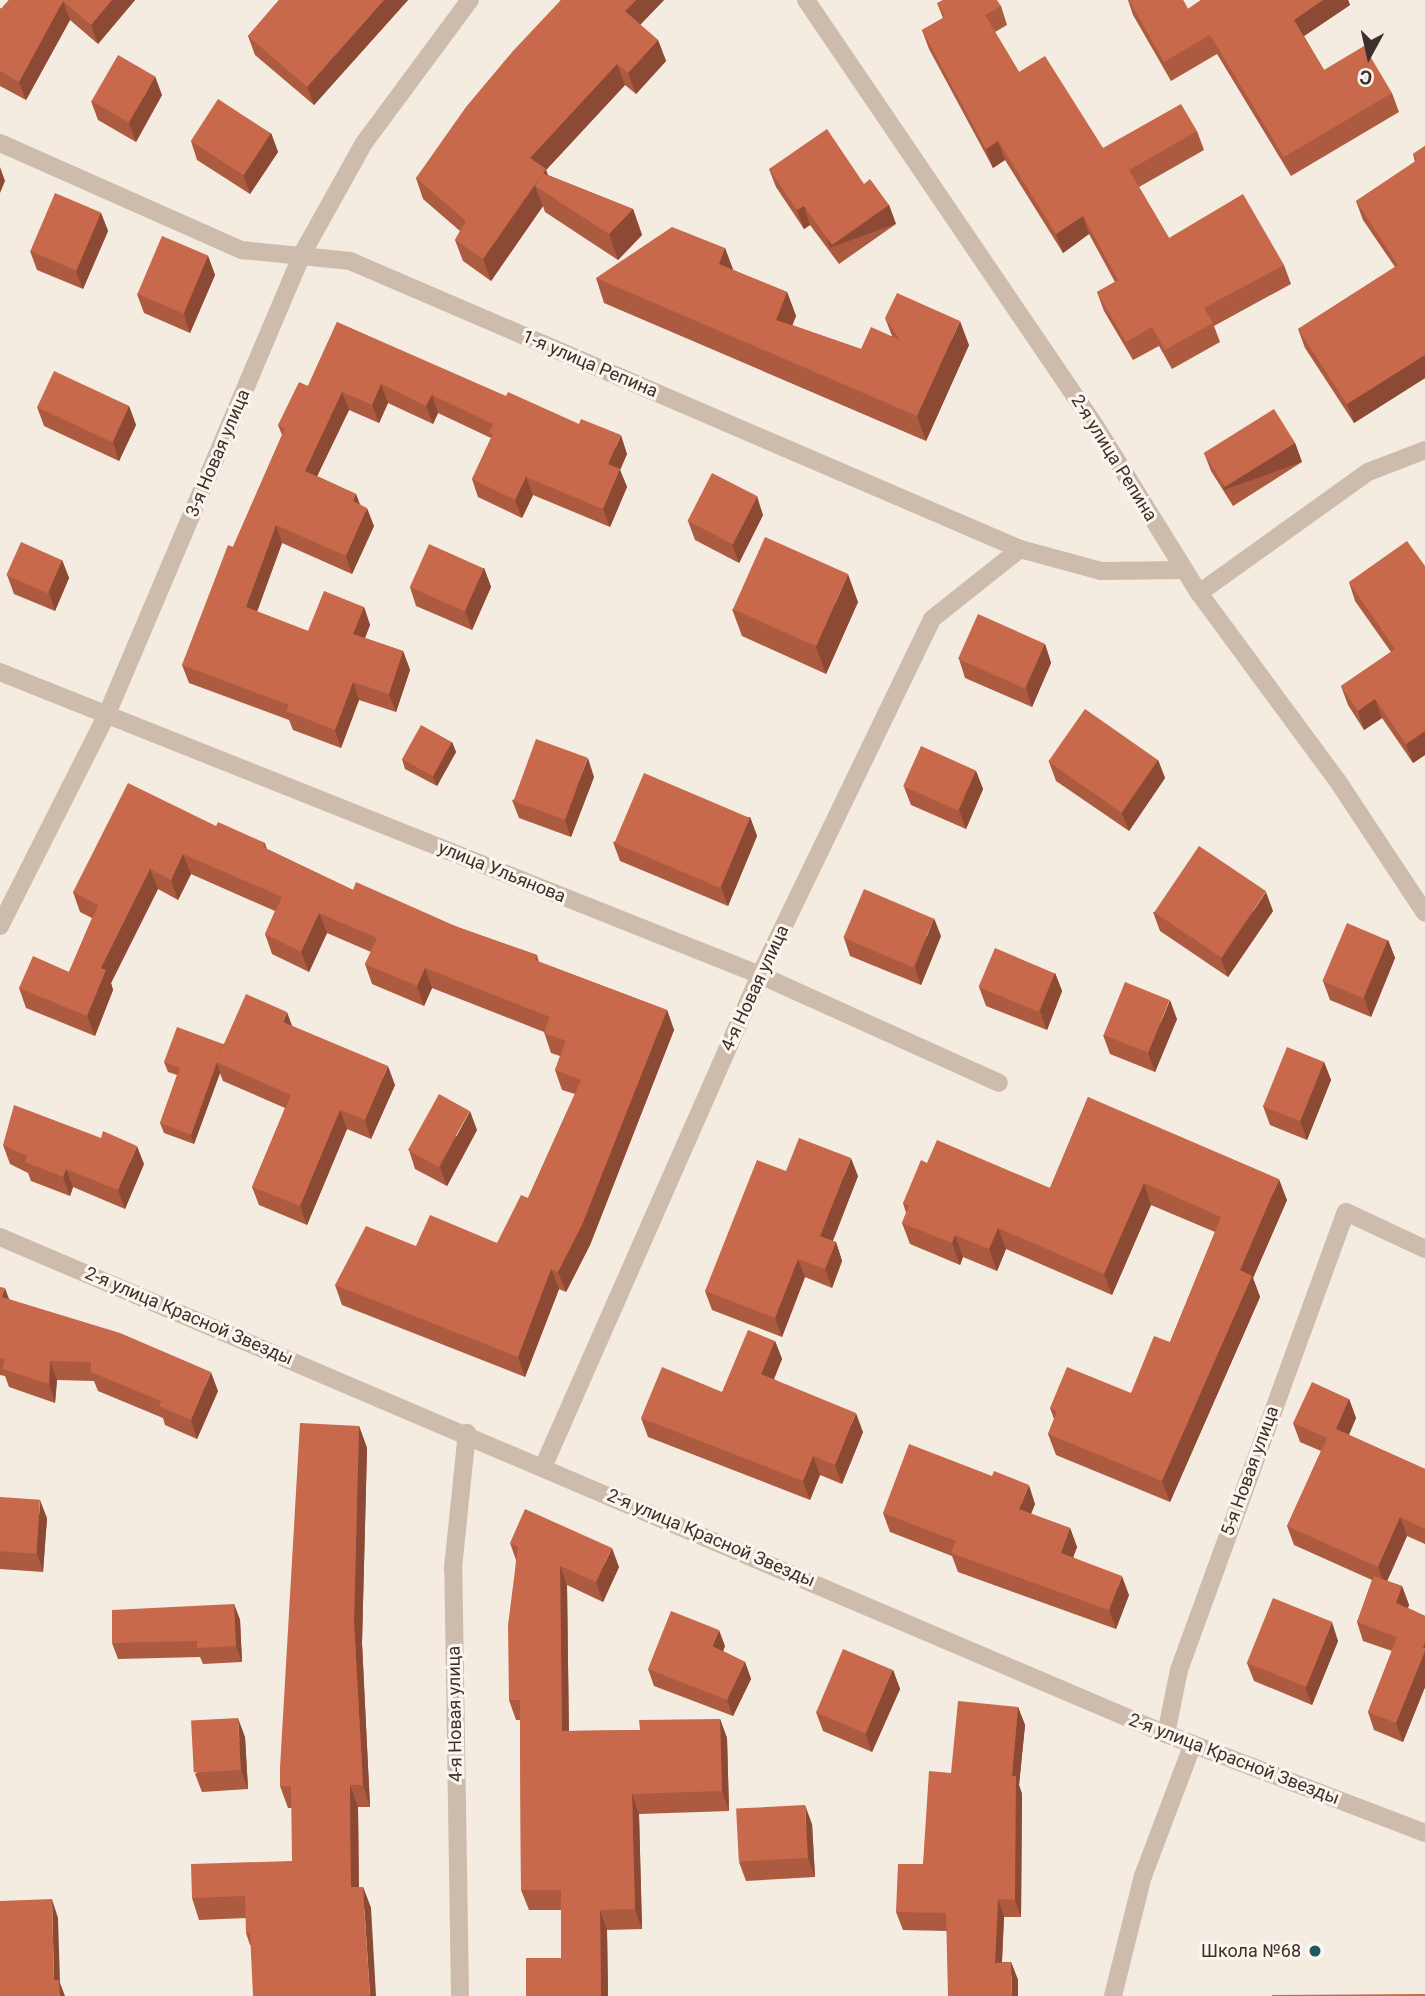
<!DOCTYPE html>
<meta charset="utf-8">
<style>
body{margin:0}
#map{position:relative;width:1425px;height:1996px;overflow:hidden;background:#f4ebe1;font-family:Roboto,sans-serif}
div>[style]{position:absolute}
[style*='--x']{left:calc(var(--x)*1px);top:calc(var(--y)*1px);width:calc(var(--w)*1px);rotate:calc(var(--a)*1deg)}
.minor>*{height:18px;margin:-9px;padding:0 9px;transform-origin:9px;border-radius:9px;background:#cdbbac}
.wall>*{inset:0;background:#ac5a40}
.shaded-wall>*{inset:0;background:#8c4a34;transform-origin:0 0}
.building>*{inset:0;background:#c8694b;transform-origin:0 0}
.dots>*{width:19px;height:19px;translate:-50% -50%;box-sizing:border-box;border:4px solid #fbf5ee;border-radius:50%}
span{translate:-50% -50%;white-space:nowrap;text-align:center;line-height:1.15;-webkit-text-stroke:6px #fbf5ee;paint-order:stroke}
.street-label{font-size:18px;color:#3b302b}
.poi-label{font-size:18px;color:#3b302b}
.right{translate:-100% -50%;text-align:right}
.north{position:absolute;left:1334px;top:21px;width:70px;height:70px;-webkit-text-stroke:5px #fbf5ee;paint-order:stroke;rotate:188deg;font-size:19px;font-weight:700;line-height:28px;text-align:center;color:#3b302b}
.north::after{content:'';display:block;margin:auto;width:24px;height:32px;background:#3b302b;clip-path:polygon(50% 0,100% 100%,50% 72%,0 100%)}
</style>
<div id="map">
<div class="minor">
<i style="--x:806;--y:0;--w:516;--a:55.82"></i>
<i style="--x:1096;--y:427;--w:195;--a:58.2"></i>
<i style="--x:1199;--y:593;--w:232;--a:53.6"></i>
<i style="--x:1337;--y:780;--w:159;--a:56.5"></i>
<i style="--x:0;--y:143;--w:265;--a:23.9"></i>
<i style="--x:242;--y:250;--w:109;--a:5.8"></i>
<i style="--x:350;--y:261;--w:729;--a:23.26"></i>
<i style="--x:1020;--y:549;--w:84;--a:15.2"></i>
<i style="--x:1101;--y:571;--w:83;--a:-0.7"></i>
<i style="--x:1199;--y:593;--w:208;--a:-35.6"></i>
<i style="--x:1368;--y:472;--w:61;--a:-21.1"></i>
<i style="--x:0;--y:672;--w:818;--a:21.74"></i>
<i style="--x:760;--y:975;--w:262;--a:24.3"></i>
<i style="--x:0;--y:926;--w:237;--a:-63.2"></i>
<i style="--x:107;--y:714;--w:497;--a:-67"></i>
<i style="--x:301;--y:256;--w:129;--a:-60.9"></i>
<i style="--x:364;--y:143;--w:178;--a:-53.5"></i>
<i style="--x:0;--y:1237;--w:1268;--a:23.09"></i>
<i style="--x:1166;--y:1734;--w:277;--a:20.9"></i>
<i style="--x:544;--y:1465;--w:535;--a:-66.21"></i>
<i style="--x:760;--y:975;--w:395;--a:-64.2"></i>
<i style="--x:932;--y:619;--w:112;--a:-38.5"></i>
<i style="--x:1166;--y:1734;--w:65;--a:-78.5"></i>
<i style="--x:1179;--y:1670;--w:487;--a:-70"></i>
<i style="--x:1346;--y:1212;--w:87;--a:25.1"></i>
<i style="--x:460;--y:1996;--w:428;--a:-90.9"></i>
<i style="--x:453;--y:1568;--w:136;--a:-84.1"></i>
<i style="--x:1113;--y:1996;--w:124;--a:-76"></i>
<i style="--x:1143;--y:1876;--w:141;--a:-69.3"></i>
</div>
<div class="wall">
<i style="clip-path:polygon(9px 0,135px 0,98px 44px,70px 20px,26px 100px,0 86px,0 8px,1px 9px)"></i>
<i style="clip-path:polygon(279px 0,408px 0,314px 105px,255px 55px,248px 36px)"></i>
<i style="clip-path:polygon(561px 0,664px 0,640px 25px,658px 40px,666px 61px,636px 94px,625px 85px,546px 170px,548px 175px,633px 209px,642px 235px,618px 260px,545px 212px,543px 206px,491px 281px,463px 261px,455px 240px,460px 231px,423px 199px,416px 178px)"></i>
<i style="clip-path:polygon(1128px 0,1183px 0,1188px 9px,1201px 0,1348px 0,1350px 5px,1304px 36px,1324px 70px,1392px 93px,1399px 112px,1291px 176px,1217px 54px,1171px 81px,1133px 15px)"></i>
<i style="clip-path:polygon(937px 3px,1001px 6px,1007px 25px,995px 32px,1019px 72px,1103px 148px,1197px 131px,1204px 150px,1139px 187px,1169px 238px,1284px 265px,1291px 284px,1214px 326px,1220px 342px,1172px 369px,1159px 346px,1133px 360px,1104px 311px,1097px 292px,1115px 282px,1089px 234px,1063px 253px,1005px 160px,993px 168px,929px 49px,922px 30px,943px 18px)"></i>
<i style="clip-path:polygon(162px 95px,136px 142px,98px 120px,91px 101px)"></i>
<i style="clip-path:polygon(271px 133px,278px 152px,250px 194px,197px 160px,191px 141px)"></i>
<i style="clip-path:polygon(1425px 146px,1425px 378px,1354px 423px,1305px 348px,1298px 329px,1395px 267px,1363px 220px,1356px 201px,1415px 162px,1413px 154px)"></i>
<i style="clip-path:polygon(769px 169px,864px 184px,889px 205px,896px 224px,839px 264px,810px 225px,804px 229px,776px 187px)"></i>
<i style="clip-path:polygon(101px 213px,108px 231px,83px 289px,37px 270px,30px 251px)"></i>
<i style="clip-path:polygon(725px 248px,733px 270px,787px 292px,796px 316px,792px 325px,861px 349px,892px 336px,885px 318px,969px 345px,926px 441px,604px 303px,596px 278px)"></i>
<i style="clip-path:polygon(208px 256px,215px 275px,190px 333px,144px 313px,137px 294px)"></i>
<i style="clip-path:polygon(337px 322px,627px 454px,620px 470px,627px 487px,610px 527px,533px 495px,522px 518px,478px 497px,472px 479px,491px 438px,438px 413px,433px 424px,388px 403px,379px 423px,349px 410px,317px 476px,356px 494px,360px 504px,374px 526px,352px 574px,282px 543px,257px 612px,308px 631px,364px 607px,370px 625px,365px 638px,403px 651px,410px 670px,396px 712px,359px 700px,341px 748px,293px 730px,289px 720px,189px 683px,182px 665px,233px 547px,282px 435px,278px 425px,308px 386px)"></i>
<i style="clip-path:polygon(129px 406px,136px 425px,119px 461px,44px 426px,37px 407px)"></i>
<i style="clip-path:polygon(1295px 443px,1302px 462px,1233px 506px,1211px 471px,1204px 453px)"></i>
<i style="clip-path:polygon(763px 515px,739px 563px,695px 540px,688px 521px)"></i>
<i style="clip-path:polygon(62px 560px,69px 578px,55px 611px,14px 594px,7px 575px)"></i>
<i style="clip-path:polygon(1425px 566px,1425px 755px,1413px 763px,1382px 718px,1364px 730px,1348px 705px,1341px 686px,1391px 652px,1355px 601px,1349px 582px)"></i>
<i style="clip-path:polygon(484px 568px,491px 587px,472px 630px,416px 606px,410px 587px)"></i>
<i style="clip-path:polygon(858px 602px,826px 674px,742px 636px,732px 609px)"></i>
<i style="clip-path:polygon(1045px 644px,1051px 663px,1032px 707px,965px 678px,959px 659px)"></i>
<i style="clip-path:polygon(452px 742px,456px 752px,437px 786px,405px 769px,402px 759px)"></i>
<i style="clip-path:polygon(1158px 760px,1165px 778px,1129px 831px,1056px 781px,1049px 762px)"></i>
<i style="clip-path:polygon(976px 771px,983px 789px,966px 829px,911px 805px,904px 787px)"></i>
<i style="clip-path:polygon(594px 777px,571px 837px,519px 818px,512px 800px)"></i>
<i style="clip-path:polygon(750px 817px,757px 836px,728px 906px,620px 861px,613px 842px)"></i>
<i style="clip-path:polygon(216px 826px,265px 843px,267px 849px,353px 890px,537px 955px,539px 962px,667px 1010px,674px 1030px,590px 1245px,566px 1292px,559px 1289px,525px 1377px,342px 1305px,335px 1285px,416px 1246px,497px 1243px,528px 1198px,575px 1094px,562px 1090px,555px 1070px,560px 1056px,551px 1053px,544px 1032px,432px 988px,424px 1006px,372px 984px,365px 964px,371px 952px,327px 933px,309px 972px,272px 954px,265px 934px,275px 911px,191px 874px,178px 900px,158px 889px,111px 983px,113px 990px,95px 1036px,26px 1008px,19px 988px,69px 972px,92px 918px,80px 912px,73px 892px)"></i>
<i style="clip-path:polygon(1273px 911px,1228px 977px,1160px 931px,1153px 912px)"></i>
<i style="clip-path:polygon(941px 936px,921px 985px,850px 956px,844px 938px)"></i>
<i style="clip-path:polygon(1388px 940px,1395px 958px,1371px 1017px,1330px 1000px,1323px 981px)"></i>
<i style="clip-path:polygon(1055px 973px,1062px 991px,1047px 1030px,986px 1006px,979px 987px)"></i>
<i style="clip-path:polygon(1177px 1019px,1155px 1072px,1110px 1054px,1103px 1035px)"></i>
<i style="clip-path:polygon(292px 1026px,395px 1085px,371px 1139px,347px 1129px,307px 1225px,259px 1205px,252px 1187px,285px 1108px,223px 1081px,220px 1073px,194px 1144px,164px 1133px,160px 1123px,177px 1075px,168px 1072px,164px 1062px,223px 1044px)"></i>
<i style="clip-path:polygon(1324px 1062px,1331px 1080px,1307px 1140px,1270px 1125px,1263px 1106px)"></i>
<i style="clip-path:polygon(1088px 1097px,1287px 1200px,1253px 1278px,1260px 1297px,1170px 1502px,1056px 1455px,1048px 1434px,1054px 1419px,1050px 1408px,1131px 1393px,1170px 1342px,1215px 1232px,1151px 1205px,1112px 1295px,1006px 1249px,997px 1271px,963px 1257px,960px 1265px,910px 1244px,902px 1223px,906px 1213px,903px 1203px,927px 1163px,1050px 1188px)"></i>
<i style="clip-path:polygon(477px 1130px,447px 1186px,415px 1169px,409px 1150px)"></i>
<i style="clip-path:polygon(3px 1145px,144px 1164px,125px 1209px,73px 1187px,70px 1196px,31px 1181px,28px 1173px,10px 1164px)"></i>
<i style="clip-path:polygon(786px 1171px,858px 1176px,833px 1241px,836px 1242px,842px 1261px,832px 1288px,805px 1277px,782px 1337px,712px 1310px,705px 1291px)"></i>
<i style="clip-path:polygon(0 1287px,9px 1299px,218px 1391px,197px 1439px,165px 1425px,163px 1418px,98px 1391px,94px 1381px,57px 1380px,55px 1403px,9px 1387px,5px 1376px,0 1375px)"></i>
<i style="clip-path:polygon(775px 1341px,782px 1359px,774px 1379px,863px 1432px,842px 1484px,820px 1475px,810px 1500px,648px 1437px,641px 1418px,722px 1392px)"></i>
<i style="clip-path:polygon(1349px 1399px,1356px 1418px,1349px 1435px,1425px 1469px,1425px 1544px,1407px 1536px,1387px 1581px,1402px 1586px,1409px 1605px,1408px 1608px,1425px 1616px,1425px 1687px,1403px 1742px,1374px 1730px,1368px 1712px,1392px 1651px,1363px 1641px,1357px 1622px,1372px 1580px,1294px 1545px,1287px 1526px,1321px 1451px,1300px 1442px,1293px 1423px)"></i>
<i style="clip-path:polygon(359px 1426px,367px 1448px,362px 1643px,370px 1807px,358px 1807px,359px 1887px,363px 1887px,371px 1908px,250px 1945px,246px 1933px,246px 1918px,199px 1920px,192px 1898px,292px 1861px,292px 1808px,288px 1808px,280px 1786px)"></i>
<i style="clip-path:polygon(0 1497px,47px 1518px,43px 1572px,0 1569px)"></i>
<i style="clip-path:polygon(1035px 1504px,1031px 1514px,1070px 1528px,1077px 1547px,1073px 1557px,1129px 1595px,1116px 1629px,958px 1572px,952px 1556px,890px 1532px,883px 1513px)"></i>
<i style="clip-path:polygon(510px 1543px,619px 1567px,603px 1602px,567px 1585px,569px 1731px,640px 1730px,720px 1719px,727px 1738px,729px 1811px,639px 1814px,642px 1929px,607px 1930px,608px 1996px,526px 1996px,561px 1958px,561px 1910px,529px 1910px,521px 1890px,520px 1720px,516px 1720px,509px 1700px,516px 1560px)"></i>
<i style="clip-path:polygon(234px 1604px,240px 1620px,242px 1662px,203px 1664px,200px 1657px,118px 1659px,112px 1643px)"></i>
<i style="clip-path:polygon(1338px 1641px,1312px 1705px,1254px 1681px,1247px 1663px)"></i>
<i style="clip-path:polygon(725px 1646px,723px 1651px,745px 1662px,751px 1679px,733px 1716px,654px 1686px,648px 1669px)"></i>
<i style="clip-path:polygon(893px 1670px,900px 1689px,872px 1752px,823px 1731px,816px 1712px)"></i>
<i style="clip-path:polygon(1018px 1707px,1025px 1725px,1019px 1785px,1022px 1794px,1021px 1917px,1004px 1917px,1002px 1962px,1011px 1962px,1018px 1980px,947px 1931px,903px 1930px,896px 1912px,923px 1864px,951px 1773px)"></i>
<i style="clip-path:polygon(245px 1737px,248px 1789px,202px 1792px,195px 1774px)"></i>
<i style="clip-path:polygon(812px 1824px,815px 1877px,746px 1881px,739px 1862px)"></i>
</div>
<div class="shaded-wall">
<i style="clip-path:polygon(112px 0,135px 0,98px 44px,91px 25px)"></i>
<i style="clip-path:polygon(384px 0,408px 0,314px 105px,307px 87px)"></i>
<i style="clip-path:polygon(636px 0,664px 0,633px 32px,625px 11px)"></i>
<i style="clip-path:polygon(1323px 0,1348px 0,1350px 5px,1301px 38px,1294px 20px)"></i>
<i style="clip-path:polygon(63px 1px,70px 20px,26px 100px,19px 82px)"></i>
<i style="clip-path:polygon(658px 40px,666px 61px,636px 94px,628px 73px)"></i>
<i style="clip-path:polygon(617px 64px,625px 85px,546px 170px,553px 190px,535px 186px,543px 206px,491px 281px,483px 259px,530px 158px)"></i>
<i style="clip-path:polygon(155px 76px,162px 95px,136px 142px,129px 123px)"></i>
<i style="clip-path:polygon(271px 133px,278px 152px,250px 194px,243px 175px)"></i>
<i style="clip-path:polygon(998px 141px,1005px 160px,993px 168px,986px 149px)"></i>
<i style="clip-path:polygon(0 167px,5px 181px,0 193px)"></i>
<i style="left:889px;top:205px;width:20px;height:70px;rotate:70deg"></i>
<i style="clip-path:polygon(804px 206px,810px 225px,804px 229px,797px 210px)"></i>
<i style="clip-path:polygon(633px 209px,642px 235px,618px 260px,609px 234px)"></i>
<i style="clip-path:polygon(101px 213px,108px 231px,83px 289px,76px 271px)"></i>
<i style="clip-path:polygon(1083px 216px,1089px 234px,1063px 253px,1056px 234px)"></i>
<i style="clip-path:polygon(725px 248px,734px 272px,719px 264px)"></i>
<i style="clip-path:polygon(208px 256px,215px 275px,190px 333px,184px 314px)"></i>
<i style="clip-path:polygon(787px 292px,796px 316px,785px 344px,776px 320px)"></i>
<i style="clip-path:polygon(960px 321px,969px 345px,926px 441px,917px 416px)"></i>
<i style="clip-path:polygon(1425px 355px,1425px 378px,1354px 423px,1347px 404px)"></i>
<i style="clip-path:polygon(381px 384px,388px 403px,379px 423px,372px 405px)"></i>
<i style="clip-path:polygon(342px 392px,349px 410px,311px 489px,305px 471px)"></i>
<i style="clip-path:polygon(432px 395px,438px 413px,433px 424px,426px 406px)"></i>
<i style="clip-path:polygon(129px 406px,136px 425px,119px 461px,113px 442px)"></i>
<i style="clip-path:polygon(621px 435px,627px 454px,620px 470px,627px 487px,610px 527px,603px 509px,608px 464px)"></i>
<i style="left:1295px;top:443px;width:20px;height:82px;rotate:70deg"></i>
<i style="clip-path:polygon(526px 477px,533px 495px,522px 518px,515px 500px)"></i>
<i style="clip-path:polygon(356px 494px,362px 512px,353px 501px)"></i>
<i style="clip-path:polygon(757px 496px,763px 515px,739px 563px,732px 544px)"></i>
<i style="clip-path:polygon(367px 508px,374px 526px,352px 574px,346px 556px)"></i>
<i style="clip-path:polygon(276px 525px,282px 543px,252px 625px,246px 607px)"></i>
<i style="clip-path:polygon(62px 560px,69px 578px,55px 611px,49px 592px)"></i>
<i style="clip-path:polygon(484px 568px,491px 587px,472px 630px,465px 611px)"></i>
<i style="clip-path:polygon(848px 574px,858px 602px,826px 674px,816px 647px)"></i>
<i style="clip-path:polygon(364px 607px,370px 625px,359px 653px,353px 634px)"></i>
<i style="clip-path:polygon(1045px 644px,1051px 663px,1032px 707px,1026px 688px)"></i>
<i style="clip-path:polygon(403px 651px,410px 670px,396px 712px,389px 694px)"></i>
<i style="clip-path:polygon(353px 682px,359px 700px,341px 748px,335px 730px)"></i>
<i style="clip-path:polygon(1375px 699px,1382px 718px,1364px 730px,1358px 711px)"></i>
<i style="clip-path:polygon(1425px 731px,1425px 755px,1413px 763px,1406px 744px)"></i>
<i style="clip-path:polygon(452px 742px,456px 752px,437px 786px,433px 777px)"></i>
<i style="clip-path:polygon(588px 758px,594px 777px,571px 837px,564px 818px)"></i>
<i style="clip-path:polygon(1158px 760px,1165px 778px,1129px 831px,1122px 813px)"></i>
<i style="clip-path:polygon(976px 771px,983px 789px,966px 829px,959px 810px)"></i>
<i style="clip-path:polygon(750px 817px,757px 836px,728px 906px,721px 887px)"></i>
<i style="clip-path:polygon(183px 854px,191px 874px,178px 900px,171px 880px)"></i>
<i style="clip-path:polygon(150px 869px,158px 889px,111px 983px,113px 990px,95px 1036px,87px 1016px,101px 968px)"></i>
<i style="clip-path:polygon(1266px 892px,1273px 911px,1228px 977px,1221px 959px)"></i>
<i style="clip-path:polygon(319px 913px,327px 933px,309px 972px,301px 952px)"></i>
<i style="clip-path:polygon(934px 918px,941px 936px,921px 985px,915px 967px)"></i>
<i style="clip-path:polygon(1388px 940px,1395px 958px,1371px 1017px,1364px 998px)"></i>
<i style="clip-path:polygon(425px 968px,432px 988px,424px 1006px,417px 986px)"></i>
<i style="clip-path:polygon(1055px 973px,1062px 991px,1047px 1030px,1040px 1011px)"></i>
<i style="clip-path:polygon(1170px 1000px,1177px 1019px,1155px 1072px,1148px 1053px)"></i>
<i style="clip-path:polygon(667px 1010px,674px 1030px,590px 1245px,566px 1292px,558px 1272px)"></i>
<i style="clip-path:polygon(287px 1012px,294px 1031px,283px 1022px)"></i>
<i style="clip-path:polygon(1324px 1062px,1331px 1080px,1307px 1140px,1300px 1121px)"></i>
<i style="clip-path:polygon(217px 1063px,220px 1073px,194px 1144px,191px 1135px)"></i>
<i style="clip-path:polygon(388px 1066px,395px 1085px,371px 1139px,365px 1120px)"></i>
<i style="clip-path:polygon(340px 1110px,347px 1129px,307px 1225px,300px 1206px)"></i>
<i style="clip-path:polygon(470px 1111px,477px 1130px,447px 1186px,440px 1167px)"></i>
<i style="clip-path:polygon(137px 1146px,144px 1164px,125px 1209px,118px 1190px)"></i>
<i style="clip-path:polygon(851px 1158px,858px 1176px,827px 1255px,820px 1236px)"></i>
<i style="clip-path:polygon(66px 1169px,73px 1187px,70px 1196px,63px 1177px)"></i>
<i style="clip-path:polygon(1279px 1179px,1287px 1200px,1253px 1278px,1260px 1297px,1170px 1502px,1162px 1481px,1240px 1270px)"></i>
<i style="clip-path:polygon(1144px 1183px,1151px 1205px,1112px 1295px,1104px 1274px)"></i>
<i style="clip-path:polygon(998px 1228px,1006px 1249px,997px 1271px,989px 1249px)"></i>
<i style="clip-path:polygon(955px 1235px,963px 1257px,960px 1265px,952px 1243px)"></i>
<i style="clip-path:polygon(836px 1242px,842px 1261px,832px 1288px,825px 1269px)"></i>
<i style="clip-path:polygon(798px 1259px,805px 1277px,782px 1337px,775px 1318px)"></i>
<i style="clip-path:polygon(551px 1269px,559px 1289px,525px 1377px,518px 1357px)"></i>
<i style="clip-path:polygon(5px 1288px,12px 1307px,2px 1297px)"></i>
<i style="clip-path:polygon(775px 1341px,782px 1359px,768px 1393px,761px 1374px)"></i>
<i style="clip-path:polygon(50px 1361px,57px 1380px,55px 1403px,49px 1384px)"></i>
<i style="clip-path:polygon(211px 1372px,218px 1391px,197px 1439px,191px 1420px)"></i>
<i style="clip-path:polygon(1349px 1399px,1356px 1418px,1343px 1448px,1336px 1429px)"></i>
<i style="clip-path:polygon(856px 1413px,863px 1432px,842px 1484px,835px 1465px)"></i>
<i style="clip-path:polygon(359px 1426px,367px 1448px,362px 1643px,370px 1807px,363px 1785px,354px 1621px)"></i>
<i style="clip-path:polygon(813px 1456px,820px 1475px,810px 1500px,803px 1481px)"></i>
<i style="clip-path:polygon(1029px 1485px,1035px 1504px,1025px 1528px,1019px 1509px)"></i>
<i style="clip-path:polygon(40px 1500px,47px 1518px,43px 1572px,37px 1553px)"></i>
<i style="clip-path:polygon(1400px 1517px,1407px 1536px,1385px 1586px,1378px 1567px)"></i>
<i style="clip-path:polygon(1070px 1528px,1077px 1547px,1068px 1571px,1061px 1553px)"></i>
<i style="clip-path:polygon(612px 1548px,619px 1567px,603px 1602px,596px 1582px)"></i>
<i style="clip-path:polygon(560px 1566px,567px 1585px,569px 1750px,562px 1731px)"></i>
<i style="clip-path:polygon(1122px 1576px,1129px 1595px,1116px 1629px,1109px 1610px)"></i>
<i style="clip-path:polygon(1402px 1586px,1409px 1605px,1402px 1622px,1396px 1603px)"></i>
<i style="clip-path:polygon(234px 1604px,240px 1620px,242px 1662px,236px 1646px)"></i>
<i style="clip-path:polygon(1332px 1622px,1338px 1641px,1312px 1705px,1305px 1686px)"></i>
<i style="clip-path:polygon(719px 1630px,725px 1646px,718px 1663px,712px 1646px)"></i>
<i style="clip-path:polygon(1425px 1642px,1425px 1687px,1403px 1742px,1396px 1723px)"></i>
<i style="clip-path:polygon(745px 1662px,751px 1679px,733px 1716px,727px 1700px)"></i>
<i style="clip-path:polygon(893px 1670px,900px 1689px,872px 1752px,865px 1733px)"></i>
<i style="clip-path:polygon(1018px 1707px,1025px 1725px,1019px 1785px,1022px 1794px,1021px 1917px,1015px 1900px,1012px 1776px)"></i>
<i style="clip-path:polygon(238px 1718px,245px 1737px,248px 1789px,241px 1770px)"></i>
<i style="clip-path:polygon(720px 1719px,727px 1738px,729px 1811px,722px 1791px)"></i>
<i style="clip-path:polygon(350px 1785px,358px 1807px,359px 1909px,351px 1887px)"></i>
<i style="clip-path:polygon(632px 1794px,639px 1814px,642px 1929px,635px 1909px)"></i>
<i style="clip-path:polygon(805px 1805px,812px 1824px,815px 1877px,808px 1858px)"></i>
<i style="clip-path:polygon(363px 1887px,371px 1908px,376px 1996px,370px 1996px)"></i>
<i style="clip-path:polygon(52px 1899px,58px 1918px,60px 1983px,65px 1996px,60px 1996px,54px 1980px)"></i>
<i style="clip-path:polygon(998px 1899px,1004px 1917px,1001px 1980px,995px 1963px)"></i>
<i style="clip-path:polygon(600px 1910px,607px 1930px,608px 1996px,601px 1996px)"></i>
<i style="clip-path:polygon(1011px 1962px,1018px 1980px,1018px 1996px,1012px 1996px)"></i>
</div>
<div class="building">
<i style="clip-path:polygon(9px 0,112px 0,91px 25px,63px 1px,19px 82px,0 71px,0 8px,1px 9px)"></i>
<i style="clip-path:polygon(279px 0,384px 0,307px 87px,248px 36px)"></i>
<i style="clip-path:polygon(561px 0,636px 0,625px 11px,658px 40px,628px 73px,617px 64px,530px 158px,546px 169px,483px 259px,455px 240px,466px 221px,416px 178px,466px 107px,513px 51px)"></i>
<i style="clip-path:polygon(943px 0,997px 0,1001px 6px,985px 15px,1019px 72px,1045px 56px,1103px 148px,1181px 104px,1197px 131px,1129px 170px,1169px 238px,1243px 194px,1284px 265px,1204px 308px,1213px 323px,1165px 350px,1152px 327px,1126px 342px,1097px 292px,1118px 280px,1083px 216px,1056px 234px,998px 141px,986px 149px,922px 30px,945px 17px,937px 3px)"></i>
<i style="clip-path:polygon(1129px 0,1183px 0,1188px 9px,1201px 0,1323px 0,1294px 20px,1324px 70px,1364px 46px,1392px 93px,1284px 157px,1210px 35px,1164px 62px)"></i>
<i style="left:118px;top:55px;width:43px;height:53px;rotate:30deg"></i>
<i style="left:218px;top:99px;width:63px;height:50px;rotate:33deg"></i>
<i style="clip-path:polygon(827px 129px,864px 184px,870px 179px,889px 205px,832px 245px,804px 206px,797px 210px,769px 169px)"></i>
<i style="clip-path:polygon(1425px 146px,1425px 355px,1347px 404px,1298px 329px,1398px 265px,1356px 201px,1417px 160px,1413px 154px)"></i>
<i style="clip-path:polygon(542px 173px,633px 209px,609px 234px,535px 186px)"></i>
<i style="left:55px;top:193px;width:50px;height:63px;rotate:23deg"></i>
<i style="clip-path:polygon(672px 227px,725px 248px,719px 264px,787px 292px,776px 320px,861px 349px,871px 327px,900px 340px,885px 318px,897px 293px,960px 321px,917px 416px,596px 278px)"></i>
<i style="left:162px;top:236px;width:50px;height:63px;rotate:23deg"></i>
<i style="clip-path:polygon(337px 322px,506px 396px,508px 392px,579px 424px,581px 419px,621px 435px,608px 464px,620px 469px,603px 509px,526px 477px,515px 500px,472px 479px,493px 434px,489px 433px,493px 424px,432px 395px,437px 384px,426px 406px,381px 384px,372px 405px,342px 392px,305px 471px,356px 494px,353px 501px,367px 508px,346px 556px,276px 525px,246px 607px,308px 631px,324px 591px,364px 607px,353px 634px,403px 651px,389px 694px,353px 682px,335px 730px,286px 711px,289px 705px,182px 665px,228px 545px,233px 547px,285px 428px,278px 425px,299px 382px,308px 386px)"></i>
<i style="left:54px;top:371px;width:83px;height:40px;rotate:25deg"></i>
<i style="left:1274px;top:409px;width:40px;height:83px;rotate:58deg"></i>
<i style="left:712px;top:473px;width:51px;height:54px;rotate:27deg"></i>
<i style="left:765px;top:537px;width:91px;height:79px;rotate:24deg"></i>
<i style="clip-path:polygon(1407px 541px,1425px 566px,1425px 731px,1406px 744px,1375px 699px,1358px 711px,1341px 686px,1395px 649px,1349px 582px)"></i>
<i style="left:21px;top:542px;width:45px;height:36px;rotate:24deg"></i>
<i style="left:429px;top:544px;width:60px;height:47px;rotate:24deg"></i>
<i style="left:978px;top:614px;width:73px;height:49px;rotate:24deg"></i>
<i style="left:1085px;top:709px;width:89px;height:64px;rotate:35deg"></i>
<i style="left:421px;top:725px;width:35px;height:39px;rotate:29deg"></i>
<i style="left:536px;top:739px;width:55px;height:66px;rotate:20deg"></i>
<i style="left:921px;top:746px;width:60px;height:44px;rotate:24deg"></i>
<i style="left:644px;top:773px;width:115px;height:76px;rotate:23deg"></i>
<i style="clip-path:polygon(128px 783px,216px 826px,218px 822px,265px 843px,263px 847px,353px 890px,356px 882px,462px 929px,537px 955px,535px 960px,667px 1010px,582px 1225px,558px 1272px,551px 1269px,518px 1357px,335px 1285px,366px 1226px,416px 1246px,430px 1215px,497px 1243px,521px 1195px,528px 1198px,581px 1080px,555px 1070px,566px 1041px,544px 1033px,550px 1017px,425px 968px,417px 986px,365px 964px,377px 938px,319px 913px,301px 952px,265px 934px,282px 897px,183px 854px,171px 880px,150px 869px,101px 968px,106px 970px,87px 1016px,19px 988px,33px 956px,69px 972px,98px 905px,73px 892px)"></i>
<i style="left:1199px;top:846px;width:81px;height:80px;rotate:34deg"></i>
<i style="left:864px;top:889px;width:76px;height:53px;rotate:23deg"></i>
<i style="left:1347px;top:923px;width:44px;height:63px;rotate:23deg"></i>
<i style="left:995px;top:948px;width:65px;height:42px;rotate:23deg"></i>
<i style="left:1125px;top:982px;width:48px;height:57px;rotate:22deg"></i>
<i style="clip-path:polygon(246px 994px,287px 1012px,283px 1022px,388px 1066px,365px 1120px,340px 1110px,300px 1206px,252px 1187px,291px 1095px,216px 1062px)"></i>
<i style="clip-path:polygon(177px 1027px,223px 1044px,191px 1135px,160px 1123px,180px 1068px,164px 1062px)"></i>
<i style="left:1287px;top:1047px;width:40px;height:64px;rotate:22deg"></i>
<i style="left:439px;top:1094px;width:35px;height:64px;rotate:29deg"></i>
<i style="clip-path:polygon(1088px 1097px,1279px 1179px,1240px 1270px,1252px 1276px,1162px 1481px,1048px 1434px,1057px 1411px,1050px 1408px,1067px 1367px,1131px 1393px,1154px 1336px,1170px 1342px,1221px 1217px,1144px 1183px,1104px 1274px,998px 1228px,989px 1249px,955px 1235px,952px 1243px,902px 1223px,909px 1206px,903px 1203px,921px 1160px,927px 1163px,937px 1140px,1050px 1188px)"></i>
<i style="clip-path:polygon(14px 1105px,101px 1138px,103px 1131px,137px 1146px,118px 1190px,66px 1169px,63px 1177px,25px 1162px,27px 1156px,3px 1145px)"></i>
<i style="clip-path:polygon(799px 1138px,851px 1158px,820px 1236px,836px 1242px,825px 1269px,798px 1259px,775px 1318px,705px 1291px,757px 1160px,786px 1171px)"></i>
<i style="clip-path:polygon(0 1287px,5px 1288px,2px 1297px,120px 1333px,211px 1372px,191px 1420px,159px 1406px,161px 1401px,91px 1372px,91px 1362px,50px 1361px,49px 1384px,2px 1369px,5px 1359px,0 1358px)"></i>
<i style="clip-path:polygon(748px 1330px,775px 1341px,761px 1374px,856px 1413px,835px 1465px,813px 1456px,803px 1481px,641px 1418px,662px 1367px,722px 1392px)"></i>
<i style="clip-path:polygon(1312px 1382px,1349px 1399px,1336px 1429px,1425px 1469px,1425px 1529px,1400px 1517px,1378px 1567px,1287px 1526px,1327px 1438px,1293px 1423px)"></i>
<i style="clip-path:polygon(300px 1423px,359px 1426px,354px 1621px,363px 1785px,350px 1785px,350px 1835px,351px 1887px,363px 1887px,370px 1996px,253px 1996px,250px 1933px,246px 1933px,245px 1896px,192px 1898px,191px 1864px,292px 1861px,291px 1786px,280px 1786px,280px 1768px)"></i>
<i style="clip-path:polygon(909px 1444px,992px 1476px,994px 1471px,1029px 1485px,1019px 1509px,1070px 1528px,1061px 1553px,1122px 1576px,1109px 1610px,951px 1553px,956px 1541px,883px 1513px)"></i>
<i style="left:0;top:1497px;width:40px;height:54px;rotate:4deg"></i>
<i style="clip-path:polygon(525px 1509px,612px 1548px,596px 1582px,560px 1566px,562px 1731px,640px 1730px,639px 1720px,720px 1719px,722px 1791px,632px 1794px,635px 1909px,600px 1910px,601px 1996px,526px 1996px,526px 1958px,561px 1958px,561px 1890px,521px 1890px,520px 1700px,509px 1700px,508px 1625px,518px 1547px,510px 1543px)"></i>
<i style="clip-path:polygon(1374px 1576px,1402px 1586px,1396px 1603px,1425px 1616px,1425px 1642px,1423px 1647px,1357px 1622px)"></i>
<i style="left:1273px;top:1598px;width:64px;height:70px;rotate:22deg"></i>
<i style="clip-path:polygon(234px 1604px,236px 1646px,197px 1648px,197px 1641px,112px 1643px,112px 1610px)"></i>
<i style="clip-path:polygon(671px 1611px,719px 1630px,712px 1646px,745px 1662px,727px 1700px,648px 1669px)"></i>
<i style="clip-path:polygon(1397px 1637px,1425px 1648px,1425px 1651px,1396px 1723px,1368px 1712px)"></i>
<i style="left:843px;top:1649px;width:54px;height:69px;rotate:23deg"></i>
<i style="clip-path:polygon(958px 1701px,1018px 1707px,1012px 1776px,1016px 1776px,1015px 1900px,998px 1899px,995px 1963px,1011px 1962px,1012px 1996px,948px 1996px,946px 1913px,896px 1912px,898px 1864px,923px 1864px,929px 1771px,951px 1773px)"></i>
<i style="left:238px;top:1718px;width:52px;height:47px;rotate:87deg"></i>
<i style="left:805px;top:1805px;width:53px;height:69px;rotate:87deg"></i>
<i style="clip-path:polygon(52px 1899px,54px 1980px,59px 1980px,60px 1996px,0 1996px,0 1901px)"></i>
<i style="clip-path:polygon(1425px 1994px,1425px 1996px,1272px 1996px,1272px 1995px)"></i>
</div>
<div class="dots">
<i style="left:1315px;top:1951px;background:#1f5a5e"></i>
</div>
<div class="street-label">
<span style="left:590px;top:364px;rotate:23deg">1-я улица Репина</span>
<span style="left:218px;top:453px;rotate:-67deg">3-я Новая улица</span>
<span style="left:1114px;top:458px;rotate:58deg">2-я улица Репина</span>
<span style="left:502px;top:872px;rotate:22deg">улица Ульянова</span>
<span style="left:755px;top:988px;rotate:-65deg">4-я Новая улица</span>
<span style="left:189px;top:1316px;rotate:23deg">2-я улица Красной Звезды</span>
<span style="left:1250px;top:1471px;rotate:-70deg">5-я Новая улица</span>
<span style="left:711px;top:1538px;rotate:23deg">2-я улица Красной Звезды</span>
<span style="left:455px;top:1714px;rotate:-91deg">4-я Новая улица</span>
<span style="left:1234px;top:1759px;rotate:21deg">2-я улица Красной Звезды</span>
</div>
<div class="poi-label">
<span class="right" style="left:1301px;top:1951px">Школа №68</span>
</div>
<div class="north">С</div>
</div>
